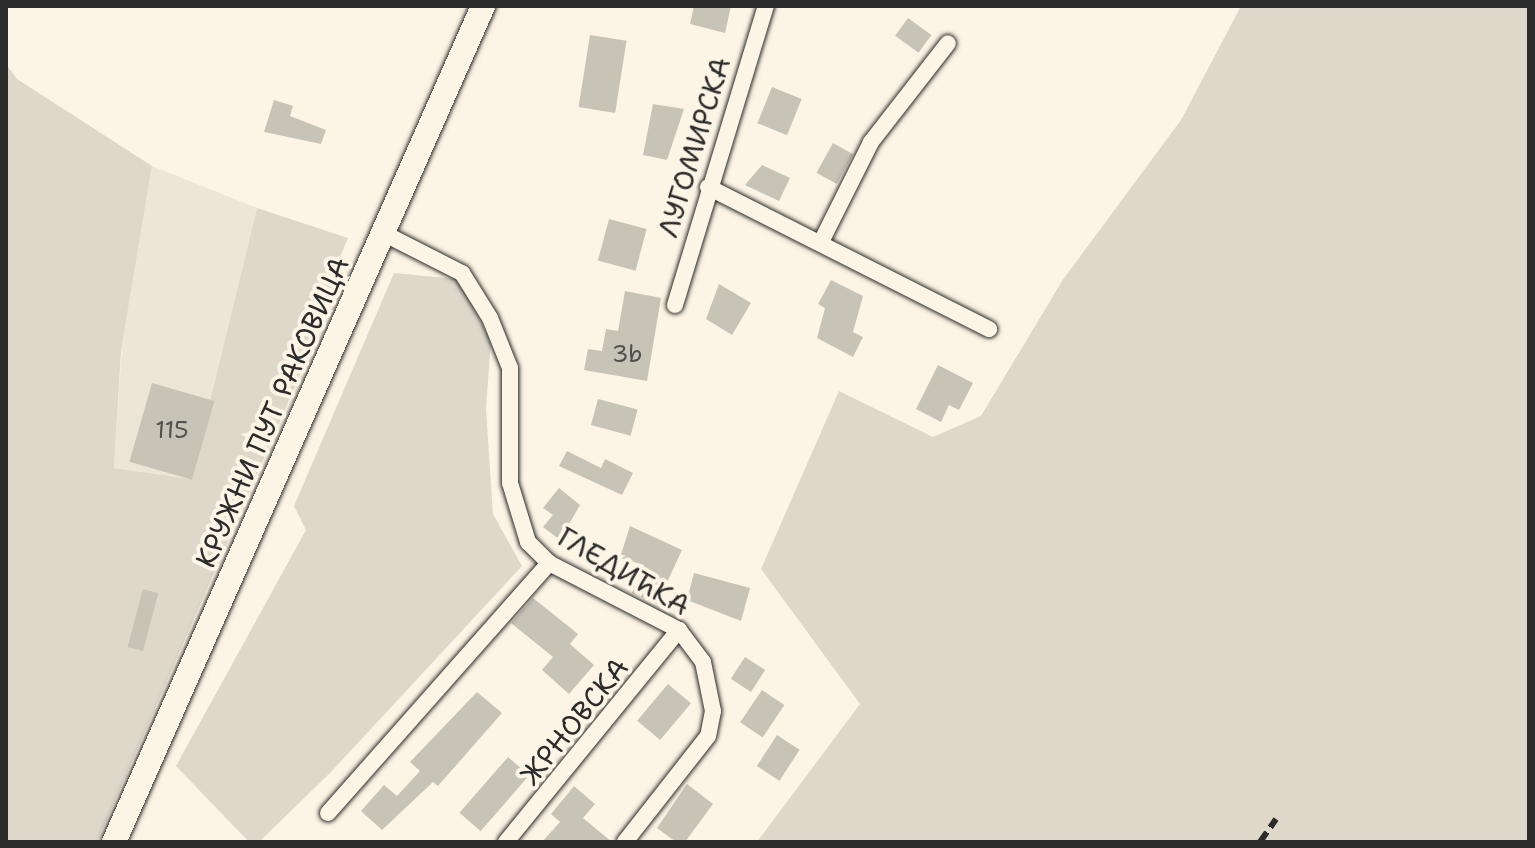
<!DOCTYPE html>
<meta charset="utf-8">
<style>
body{margin:0}
#map{position:relative;width:1535px;height:848px;overflow:hidden;background:#fcf5e5;font-family:"Shantell Sans",sans-serif}
div>[style]{position:absolute}
[style*='--x']{left:calc(var(--x)*1px);top:calc(var(--y)*1px);width:calc(var(--w)*1px);rotate:calc(var(--a)*1deg)}
.built>*{inset:0;background:#ece6d7}
.green>*{inset:0;background:#ded8ca}
.building>*{inset:0;background:#c8c3b7;transform-origin:0 0}
.roads{filter:drop-shadow(0 0 2px #2b2b2b) drop-shadow(0 0 2px #2b2b2b)}
.street>*{height:16px;margin:-8px;padding:0 8px;transform-origin:8px;border-radius:8px;background:#fcf5e5}
.secondary>*{height:24px;margin:-12px;padding:0 12px;transform-origin:12px;border-radius:12px;background:#fcf5e5}
.rail>*{height:6px;margin-top:-3px;transform-origin:0;background:repeating-linear-gradient(90deg,#2b2b2b 0 12px,transparent 0 18px)}
span{translate:-50% -50%;white-space:nowrap;text-align:center;line-height:1.15;-webkit-text-stroke:8px #fcf5e5;paint-order:stroke}
.number-label{font-size:24px;color:#52514e}
.number-label span{-webkit-text-stroke-width:0}
.street-label{font-size:28px;color:#2b2b2b}
.frame{position:absolute;inset:0;border:8px solid #2b2b2b;pointer-events:none}
</style>
<div id="map">
<div class="built">
<i style="clip-path:polygon(152px 166px,257px 208px,191px 479px,114px 468px,122px 345px)"></i>
</div>
<div class="green">
<i style="clip-path:polygon(1241px 6px,1529px 6px,1529px 842px,757px 842px,860px 704px,761px 569px,839px 391px,933px 437px,981px 416px,1062px 281px,1181px 120px)"></i>
<i style="clip-path:polygon(6px 64px,17px 79px,152px 166px,121px 351px,114px 468px,191px 479px,257px 208px,348px 238px,329px 283px,336px 292px,97px 842px,6px 842px)"></i>
<i style="clip-path:polygon(394px 273px,457px 279px,491px 340px,486px 409px,493px 514px,522px 566px,331px 772px,259px 842px,249px 842px,176px 766px,306px 530px,294px 506px)"></i>
</div>
<div class="building">
<i style="clip-path:polygon(694px 6px,731px 6px,725px 33px,690px 24px)"></i>
<i style="left:908px;top:18px;width:29px;height:22px;rotate:36deg"></i>
<i style="left:590px;top:35px;width:37px;height:73px;rotate:9deg"></i>
<i style="left:772px;top:87px;width:32px;height:39px;rotate:22deg"></i>
<i style="clip-path:polygon(274px 100px,293px 106px,290px 116px,326px 130px,321px 144px,264px 132px)"></i>
<i style="clip-path:polygon(653px 104px,684px 109px,667px 160px,643px 155px)"></i>
<i style="left:833px;top:143px;width:23px;height:34px;rotate:29deg"></i>
<i style="clip-path:polygon(762px 165px,790px 178px,779px 201px,745px 185px)"></i>
<i style="left:609px;top:219px;width:39px;height:43px;rotate:15deg"></i>
<i style="clip-path:polygon(831px 280px,863px 296px,853px 332px,863px 337px,853px 357px,817px 338px,825px 308px,818px 304px)"></i>
<i style="clip-path:polygon(719px 284px,751px 303px,732px 335px,706px 319px)"></i>
<i style="clip-path:polygon(625px 291px,661px 298px,647px 381px,584px 370px,588px 349px,602px 351px,606px 329px,618px 331px)"></i>
<i style="clip-path:polygon(938px 365px,973px 383px,959px 410px,949px 405px,941px 422px,916px 409px)"></i>
<i style="left:152px;top:383px;width:65px;height:82px;rotate:16deg"></i>
<i style="left:598px;top:399px;width:41px;height:27px;rotate:15deg"></i>
<i style="clip-path:polygon(567px 451px,601px 468px,605px 459px,633px 473px,622px 495px,559px 466px)"></i>
<i style="clip-path:polygon(559px 488px,580px 505px,560px 540px,543px 527px,553px 515px,543px 508px)"></i>
<i style="clip-path:polygon(630px 526px,682px 550px,657px 604px,632px 593px,644px 565px,620px 558px)"></i>
<i style="clip-path:polygon(694px 573px,750px 588px,741px 621px,687px 600px)"></i>
<i style="left:143px;top:589px;width:16px;height:60px;rotate:15deg"></i>
<i style="clip-path:polygon(533px 598px,578px 634px,570px 644px,594px 665px,569px 694px,542px 670px,553px 657px,511px 623px)"></i>
<i style="left:745px;top:657px;width:24px;height:26px;rotate:33deg"></i>
<i style="left:668px;top:684px;width:30px;height:48px;rotate:40deg"></i>
<i style="left:762px;top:690px;width:27px;height:39px;rotate:34deg"></i>
<i style="clip-path:polygon(477px 692px,502px 713px,438px 786px,433px 782px,382px 830px,361px 811px,384px 785px,397px 796px,420px 771px,410px 762px)"></i>
<i style="left:777px;top:735px;width:27px;height:37px;rotate:33deg"></i>
<i style="left:508px;top:757px;width:28px;height:74px;rotate:41deg"></i>
<i style="clip-path:polygon(687px 784px,713px 804px,685px 842px,676px 842px,657px 828px)"></i>
<i style="clip-path:polygon(574px 786px,595px 804px,583px 818px,612px 842px,542px 842px,560px 822px,551px 814px)"></i>
</div>
<div class="roads">
<div class="street">
<i style="--x:708;--y:187;--w:315;--a:26.8"></i>
<i style="--x:383;--y:233;--w:89;--a:26.9"></i>
<i style="--x:462;--y:273;--w:53;--a:58.1"></i>
<i style="--x:490;--y:318;--w:54;--a:68.2"></i>
<i style="--x:510;--y:368;--w:115;--a:90"></i>
<i style="--x:510;--y:483;--w:62;--a:73"></i>
<i style="--x:528;--y:542;--w:30;--a:45"></i>
<i style="--x:549;--y:563;--w:146;--a:27.3"></i>
<i style="--x:679;--y:630;--w:40;--a:53"></i>
<i style="--x:703;--y:662;--w:50;--a:78.5"></i>
<i style="--x:713;--y:711;--w:25;--a:101"></i>
<i style="--x:708;--y:736;--w:135;--a:128.1"></i>
<i style="--x:821;--y:242;--w:112;--a:-63.4"></i>
<i style="--x:871;--y:142;--w:125;--a:-52.1"></i>
<i style="--x:675;--y:305;--w:313;--a:-73.1"></i>
<i style="--x:328;--y:813;--w:334;--a:-48.5"></i>
<i style="--x:506;--y:842;--w:274;--a:-50.8"></i>
</div>
<div class="secondary">
<i style="--x:114;--y:842;--w:914;--a:-66.18"></i>
</div>
</div>
<div class="rail">
<i style="--x:1260;--y:842;--w:28;--a:-55"></i>
</div>
<div class="number-label">
<span style="left:627px;top:355px">3b</span>
<span style="left:172px;top:431px">115</span>
</div>
<div class="street-label">
<span style="left:694px;top:147px;rotate:-73deg">ЛУГОМИРСКА</span>
<span style="left:272px;top:412px;rotate:-66deg">КРУЖНИ ПУТ РАКОВИЦА</span>
<span style="left:624px;top:571px;rotate:30deg">ГЛЕДИЋКА</span>
<span style="left:574px;top:721px;rotate:-51deg">ЖРНОВСКА</span>
</div>
<div class="frame"></div>
</div>
